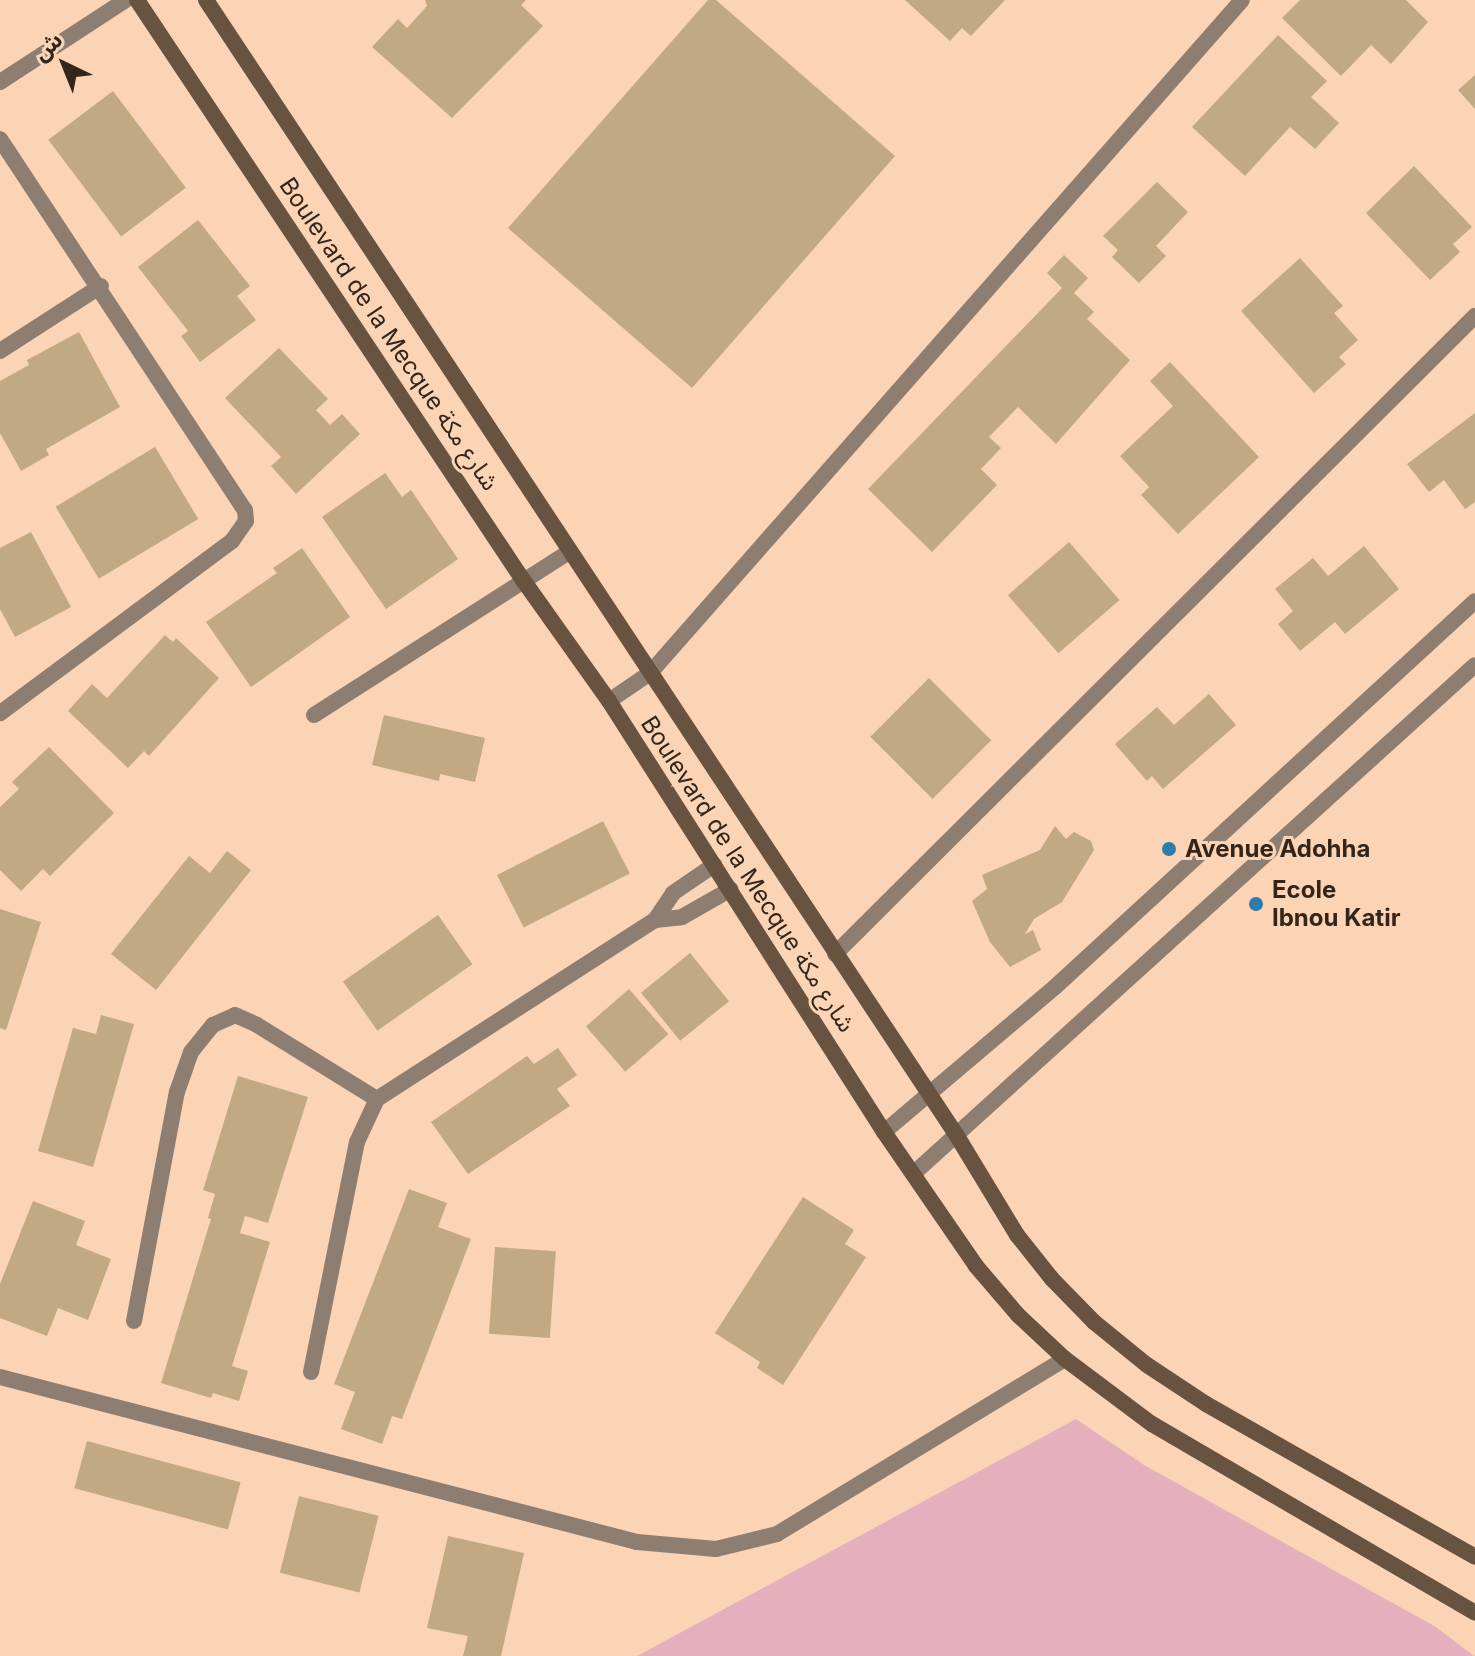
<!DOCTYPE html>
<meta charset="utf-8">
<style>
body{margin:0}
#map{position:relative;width:1475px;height:1656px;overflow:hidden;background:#fbd4b5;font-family:Inter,"Noto Sans Arabic",sans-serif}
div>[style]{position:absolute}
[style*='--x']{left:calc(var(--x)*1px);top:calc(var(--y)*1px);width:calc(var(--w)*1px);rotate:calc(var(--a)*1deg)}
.green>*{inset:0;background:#e5afbe}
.building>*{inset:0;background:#c1a982;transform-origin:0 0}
.minor>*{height:16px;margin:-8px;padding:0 8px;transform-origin:8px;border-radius:8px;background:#8e7e72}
.secondary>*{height:16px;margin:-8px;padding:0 8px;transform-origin:8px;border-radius:8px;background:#685240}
.dots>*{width:22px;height:22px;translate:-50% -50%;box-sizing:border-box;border:4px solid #fbd4b5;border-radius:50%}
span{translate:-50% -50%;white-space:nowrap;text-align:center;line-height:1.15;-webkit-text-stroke:6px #fbd4b5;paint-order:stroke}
.street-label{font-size:24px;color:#332519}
.poi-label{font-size:24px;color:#332519;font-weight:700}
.left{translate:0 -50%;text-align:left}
.north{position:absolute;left:24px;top:24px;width:80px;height:80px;-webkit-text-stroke:6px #fbd4b5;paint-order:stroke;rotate:317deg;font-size:22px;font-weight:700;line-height:32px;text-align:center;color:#332519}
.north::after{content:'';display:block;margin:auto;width:28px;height:36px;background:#332519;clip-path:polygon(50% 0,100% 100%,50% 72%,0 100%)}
</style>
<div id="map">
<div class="green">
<i style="clip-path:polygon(1076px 1419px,1144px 1465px,1436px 1627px,1474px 1656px,637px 1656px)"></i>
</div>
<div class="building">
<i style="clip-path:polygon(425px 0,526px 0,521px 5px,543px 26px,452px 118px,372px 47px,398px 19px,407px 28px,427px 6px)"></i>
<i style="clip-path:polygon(708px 0,716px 0,895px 156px,692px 388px,508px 228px)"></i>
<i style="clip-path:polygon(905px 0,1005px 0,971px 36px,962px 28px,950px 41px)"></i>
<i style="clip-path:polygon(1300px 0,1406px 0,1428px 22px,1391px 64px,1371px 45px,1341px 76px,1282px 18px)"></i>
<i style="clip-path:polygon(1278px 35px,1327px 81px,1311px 97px,1339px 123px,1315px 149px,1290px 127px,1245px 176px,1192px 127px)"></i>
<i style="clip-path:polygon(1475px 75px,1475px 109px,1458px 90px)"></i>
<i style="left:113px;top:91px;width:121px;height:81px;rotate:53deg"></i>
<i style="clip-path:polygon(1414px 166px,1472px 227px,1453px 244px,1460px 252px,1430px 280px,1366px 213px)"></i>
<i style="clip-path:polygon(1157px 182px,1188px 212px,1156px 246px,1166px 256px,1139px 283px,1112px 257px,1118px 250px,1103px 236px)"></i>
<i style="clip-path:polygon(198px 220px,250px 286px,237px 296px,256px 320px,200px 362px,181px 336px,188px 331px,138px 267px)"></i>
<i style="clip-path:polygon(1064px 255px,1088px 278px,1074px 293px,1094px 312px,1087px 319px,1130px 360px,1056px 444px,1018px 407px,989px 437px,1001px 448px,981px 469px,997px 485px,932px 552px,868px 489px,1062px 288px,1047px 273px)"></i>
<i style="clip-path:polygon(1300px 258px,1343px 306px,1334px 313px,1358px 340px,1339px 357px,1346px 364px,1314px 393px,1241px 311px)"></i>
<i style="clip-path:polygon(79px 332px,120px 407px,46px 449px,49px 455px,21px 471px,0 433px,0 381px,29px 365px,27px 360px)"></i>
<i style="clip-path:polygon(279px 348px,328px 399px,316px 410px,330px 425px,342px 414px,360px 434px,296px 494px,271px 466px,281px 457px,225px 398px)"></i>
<i style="clip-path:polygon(1170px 362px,1259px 457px,1178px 534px,1141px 495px,1149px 487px,1120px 456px,1173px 406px,1150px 381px)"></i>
<i style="clip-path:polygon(1475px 413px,1475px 502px,1465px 509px,1444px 480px,1429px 492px,1407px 464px)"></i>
<i style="left:155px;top:447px;width:84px;height:116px;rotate:59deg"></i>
<i style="clip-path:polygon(385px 473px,402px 497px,411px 490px,458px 559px,386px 609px,322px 517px)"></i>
<i style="clip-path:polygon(31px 532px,71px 607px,15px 637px,0 609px,0 548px)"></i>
<i style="left:1069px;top:542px;width:77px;height:81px;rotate:49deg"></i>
<i style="clip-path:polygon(1364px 546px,1399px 589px,1345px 634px,1335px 622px,1300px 651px,1278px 624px,1293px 611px,1275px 589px,1313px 558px,1328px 576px)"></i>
<i style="clip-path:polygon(302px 548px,350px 617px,251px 687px,206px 622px,277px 573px,273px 568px)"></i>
<i style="clip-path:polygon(165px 635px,173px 642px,176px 638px,219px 678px,149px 756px,144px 751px,128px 768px,68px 711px,92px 684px,107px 698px)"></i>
<i style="left:929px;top:678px;width:88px;height:83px;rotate:45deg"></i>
<i style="clip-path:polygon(1209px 694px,1236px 725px,1163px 789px,1152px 776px,1147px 781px,1115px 744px,1157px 707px,1174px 725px)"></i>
<i style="clip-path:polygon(384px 715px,485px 738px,475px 782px,440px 774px,439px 781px,372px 765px)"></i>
<i style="clip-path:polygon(49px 747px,114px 813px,50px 876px,43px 869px,21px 891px,0 870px,0 807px,19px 789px,12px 782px)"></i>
<i style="left:603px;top:821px;width:59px;height:119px;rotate:63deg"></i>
<i style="clip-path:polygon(1055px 826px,1066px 839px,1074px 832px,1091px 841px,1094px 850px,1062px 902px,1034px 919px,1025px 934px,1033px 930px,1041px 950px,1010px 967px,990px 942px,972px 901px,987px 889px,982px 875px,1040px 850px)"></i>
<i style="clip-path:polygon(227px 851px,251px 870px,156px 990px,111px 954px,189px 856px,210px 873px)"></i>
<i style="clip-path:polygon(0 909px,41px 922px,6px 1030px,0 1028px)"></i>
<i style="left:438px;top:915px;width:60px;height:116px;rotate:55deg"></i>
<i style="left:690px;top:953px;width:62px;height:63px;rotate:51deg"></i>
<i style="left:629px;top:989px;width:60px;height:57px;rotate:49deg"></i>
<i style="clip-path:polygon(101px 1015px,134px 1024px,93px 1167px,38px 1151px,73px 1028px,96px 1034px)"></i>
<i style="clip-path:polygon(558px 1048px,577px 1075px,557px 1089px,570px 1106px,468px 1174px,431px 1122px,527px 1056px,534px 1064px)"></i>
<i style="clip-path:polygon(238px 1076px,308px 1097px,268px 1223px,245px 1216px,240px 1233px,270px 1242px,232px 1366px,248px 1371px,239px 1401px,213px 1393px,211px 1398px,161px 1383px,211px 1219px,208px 1218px,215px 1194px,203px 1190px)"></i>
<i style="clip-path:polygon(409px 1189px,447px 1203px,438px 1227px,471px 1239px,402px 1419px,392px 1416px,382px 1444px,341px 1429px,355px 1392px,334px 1384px)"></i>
<i style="clip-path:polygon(803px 1197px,854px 1230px,845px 1244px,866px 1257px,783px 1385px,757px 1368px,760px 1362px,715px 1333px)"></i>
<i style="clip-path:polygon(33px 1201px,85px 1221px,76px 1245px,111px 1259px,88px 1320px,58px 1308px,47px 1336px,0 1318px,0 1284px)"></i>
<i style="left:495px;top:1247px;width:61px;height:87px;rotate:4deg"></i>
<i style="left:87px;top:1441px;width:159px;height:49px;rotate:15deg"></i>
<i style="left:299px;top:1496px;width:82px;height:79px;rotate:14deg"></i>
<i style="clip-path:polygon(448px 1536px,524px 1553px,501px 1656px,463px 1656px,468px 1636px,427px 1628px)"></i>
</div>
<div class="minor">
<i style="--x:0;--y:82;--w:150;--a:-33.1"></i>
<i style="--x:0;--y:139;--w:445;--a:56.6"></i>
<i style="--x:245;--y:510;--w:11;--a:85"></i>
<i style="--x:246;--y:521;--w:24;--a:125"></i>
<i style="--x:232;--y:541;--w:289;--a:143.4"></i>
<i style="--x:0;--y:351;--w:120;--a:-32.8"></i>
<i style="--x:609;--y:701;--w:50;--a:-34.3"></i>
<i style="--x:650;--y:673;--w:896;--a:-48.66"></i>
<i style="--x:314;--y:715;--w:304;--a:-32.6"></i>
<i style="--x:655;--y:920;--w:32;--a:-56"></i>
<i style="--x:673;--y:893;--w:50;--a:-34.3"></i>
<i style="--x:835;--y:954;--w:904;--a:-44.91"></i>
<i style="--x:884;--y:1132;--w:224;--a:-40.3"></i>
<i style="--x:1055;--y:987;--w:570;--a:-42.58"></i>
<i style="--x:913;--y:1174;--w:758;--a:-42.17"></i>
<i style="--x:134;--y:1321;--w:233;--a:-79.4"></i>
<i style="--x:177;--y:1092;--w:42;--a:-70.7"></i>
<i style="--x:191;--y:1052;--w:35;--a:-51"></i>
<i style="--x:213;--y:1025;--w:24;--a:-24"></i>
<i style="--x:235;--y:1015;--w:24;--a:24"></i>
<i style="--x:257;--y:1025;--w:141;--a:31.7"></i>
<i style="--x:311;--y:1372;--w:235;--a:-78.7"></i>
<i style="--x:357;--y:1142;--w:47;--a:-65.1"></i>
<i style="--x:377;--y:1099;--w:331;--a:-32.8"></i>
<i style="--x:655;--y:920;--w:27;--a:-6"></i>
<i style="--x:682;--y:917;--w:56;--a:-29.7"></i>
<i style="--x:0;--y:1377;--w:658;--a:14.52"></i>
<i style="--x:637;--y:1542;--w:79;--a:5.1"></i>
<i style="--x:716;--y:1549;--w:63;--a:-13.8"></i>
<i style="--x:777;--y:1534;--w:337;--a:-31.3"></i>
</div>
<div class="secondary">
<i style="--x:137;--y:0;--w:697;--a:56.36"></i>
<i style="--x:523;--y:580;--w:148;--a:54.6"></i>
<i style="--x:609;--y:701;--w:511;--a:57.46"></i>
<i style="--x:884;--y:1132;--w:163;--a:55.5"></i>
<i style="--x:976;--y:1266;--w:65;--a:49.4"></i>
<i style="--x:1018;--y:1315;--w:64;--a:43.1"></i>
<i style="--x:1065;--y:1359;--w:109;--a:36.8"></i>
<i style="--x:1152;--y:1424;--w:374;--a:30.3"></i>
<i style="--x:206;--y:0;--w:1362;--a:56.53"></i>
<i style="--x:957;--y:1136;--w:116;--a:58.8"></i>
<i style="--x:1017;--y:1235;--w:56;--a:51.5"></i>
<i style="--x:1052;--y:1279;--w:60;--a:45.7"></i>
<i style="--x:1094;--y:1322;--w:68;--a:39.1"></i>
<i style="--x:1147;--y:1365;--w:71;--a:33.5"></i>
<i style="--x:1206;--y:1404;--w:309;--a:29.6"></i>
</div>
<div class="dots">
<i style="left:1169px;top:849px;background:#2c7cad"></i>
<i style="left:1256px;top:904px;background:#2c7cad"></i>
</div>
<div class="street-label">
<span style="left:389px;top:334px;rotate:56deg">Boulevard de la Mecque شارع مكة</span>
<span style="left:748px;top:874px;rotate:57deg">Boulevard de la Mecque شارع مكة</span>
</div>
<div class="poi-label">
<span class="left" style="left:1185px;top:849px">Avenue Adohha</span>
<span class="left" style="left:1272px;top:904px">Ecole<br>Ibnou Katir</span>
</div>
<div class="north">ش</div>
</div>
